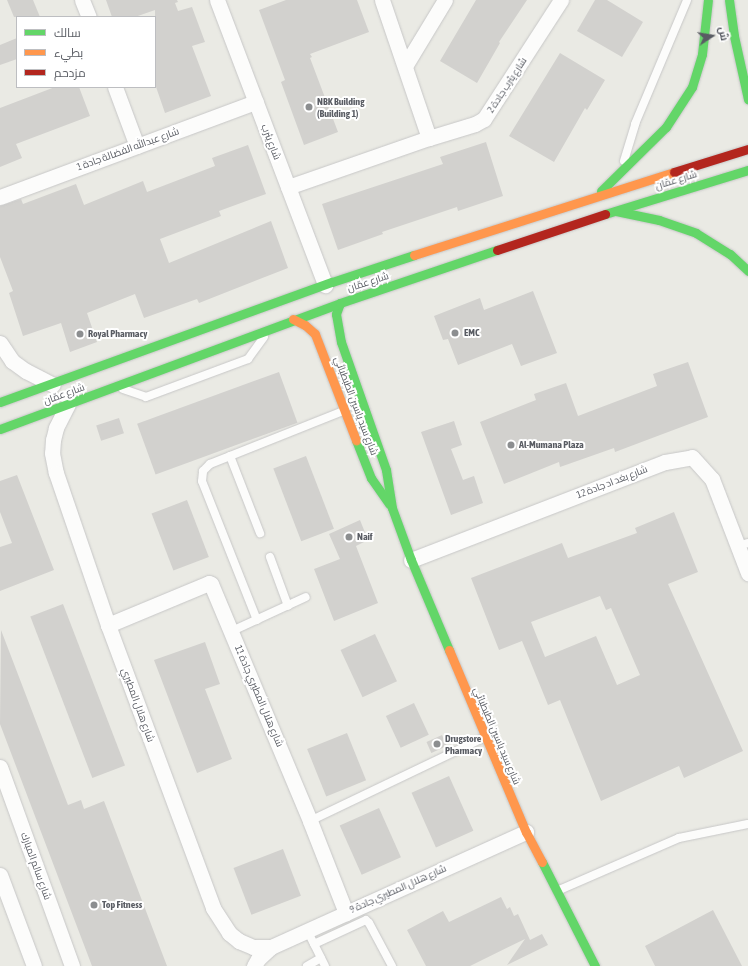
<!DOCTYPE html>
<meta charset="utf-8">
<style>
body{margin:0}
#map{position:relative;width:748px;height:966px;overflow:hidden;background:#eaeae4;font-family:"Asap Condensed",Cairo,sans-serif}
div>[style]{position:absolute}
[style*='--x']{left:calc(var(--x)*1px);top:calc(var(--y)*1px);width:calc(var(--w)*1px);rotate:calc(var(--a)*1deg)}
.building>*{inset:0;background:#d2d1ce;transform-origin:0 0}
.roads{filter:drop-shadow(0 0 1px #c7c7c7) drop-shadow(0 0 1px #c7c7c7)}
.lane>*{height:8px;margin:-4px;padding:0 4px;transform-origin:4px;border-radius:4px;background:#fcfcfb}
.street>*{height:15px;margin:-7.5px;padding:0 7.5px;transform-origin:7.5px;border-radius:7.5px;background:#fcfcfb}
.fast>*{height:9px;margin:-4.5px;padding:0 4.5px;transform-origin:4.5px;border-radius:4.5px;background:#63d668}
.slow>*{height:9px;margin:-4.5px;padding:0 4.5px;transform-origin:4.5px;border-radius:4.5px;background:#ff974d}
.jam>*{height:9px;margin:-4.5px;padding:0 4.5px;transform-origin:4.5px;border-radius:4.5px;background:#b3261e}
.dots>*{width:11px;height:11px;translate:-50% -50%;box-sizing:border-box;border:2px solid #fff;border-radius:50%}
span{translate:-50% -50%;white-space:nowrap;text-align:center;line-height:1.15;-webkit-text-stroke:4px #fff;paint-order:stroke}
.street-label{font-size:10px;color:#595c63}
.poi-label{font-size:10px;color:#595c63;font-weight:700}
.left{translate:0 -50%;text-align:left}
.legend{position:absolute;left:16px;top:16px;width:140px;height:72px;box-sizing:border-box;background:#fff;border:1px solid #bdbec1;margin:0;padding:5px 7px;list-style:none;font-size:12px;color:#595c63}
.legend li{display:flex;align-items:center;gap:8px;height:20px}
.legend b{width:20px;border:1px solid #bdbec1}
.north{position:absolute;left:692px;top:16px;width:40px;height:40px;-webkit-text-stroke:3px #fff;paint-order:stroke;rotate:78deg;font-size:11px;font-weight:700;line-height:16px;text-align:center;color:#595c63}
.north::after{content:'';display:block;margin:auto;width:14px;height:18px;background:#595c63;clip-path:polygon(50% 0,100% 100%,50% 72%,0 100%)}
</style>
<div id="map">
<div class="building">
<i style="clip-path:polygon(7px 0,33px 0,40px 17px,14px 17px)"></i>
<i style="clip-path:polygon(106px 0,177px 0,178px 2px,175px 3px,178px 11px,192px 7px,205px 42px,192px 46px,211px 96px,165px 113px,155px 84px,155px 10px,135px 17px,112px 17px)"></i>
<i style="clip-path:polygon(286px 0,357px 0,369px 32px,310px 54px,312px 57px,310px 58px,338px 132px,304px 145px,281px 82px,285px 80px,259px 10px)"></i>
<i style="clip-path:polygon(476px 0,527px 0,499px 42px,500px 43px,477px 83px,440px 61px)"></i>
<i style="clip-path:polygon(595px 0,607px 0,643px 22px,622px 57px,577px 31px)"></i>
<i style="clip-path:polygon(17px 38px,17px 59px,0 65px,0 45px)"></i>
<i style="clip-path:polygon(560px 53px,605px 80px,587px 110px,585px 108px,554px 162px,509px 136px)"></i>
<i style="clip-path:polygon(55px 87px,79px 87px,90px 116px,16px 144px,22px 158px,0 167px,0 108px)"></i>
<i style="clip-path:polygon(486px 142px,503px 196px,458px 211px,457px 207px,382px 232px,383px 234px,338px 250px,322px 204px,443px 164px,440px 157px)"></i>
<i style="clip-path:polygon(248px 145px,266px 194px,219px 211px,221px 216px,160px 239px,169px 263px,271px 221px,288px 268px,199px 303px,197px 299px,144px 318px,135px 294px,87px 313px,97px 342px,70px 352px,61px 323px,23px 336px,9px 293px,13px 291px,0 257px,0 206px,21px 199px,23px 204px,76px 184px,84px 205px,143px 181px,147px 192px,215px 166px,212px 158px)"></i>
<i style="clip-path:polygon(533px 291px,557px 353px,521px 366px,512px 344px,458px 365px,448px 339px,443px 340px,434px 316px,480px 298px,484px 310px)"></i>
<i style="clip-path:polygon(688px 362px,708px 417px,615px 452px,614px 448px,560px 467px,559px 462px,504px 484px,480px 422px,536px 400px,534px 394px,566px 383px,578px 416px,657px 386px,653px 374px)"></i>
<i style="left:279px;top:372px;width:54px;height:151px;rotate:70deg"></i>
<i style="left:119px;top:418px;width:16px;height:24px;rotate:72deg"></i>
<i style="clip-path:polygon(454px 421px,462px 445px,451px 449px,463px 480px,474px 476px,483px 503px,451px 515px,421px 432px)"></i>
<i style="left:306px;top:456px;width:78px;height:35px;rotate:69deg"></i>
<i style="clip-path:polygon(17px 475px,54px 570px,0 591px,0 547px,12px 543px,0 512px,0 481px)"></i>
<i style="left:187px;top:500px;width:61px;height:38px;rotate:69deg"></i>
<i style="clip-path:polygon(evenodd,674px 512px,698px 572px,668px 584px,743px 751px,684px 778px,679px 766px,601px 801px,560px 700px,548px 705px,522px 641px,499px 650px,471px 578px,562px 543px,568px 558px,637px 533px,635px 528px,674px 512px,600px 596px,606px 610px,611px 608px,640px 675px,617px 685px,596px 636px,545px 657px,531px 622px,600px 596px)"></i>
<i style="clip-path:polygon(360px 520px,368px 540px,356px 546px,378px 603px,334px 621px,314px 569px,340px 559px,329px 534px)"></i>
<i style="left:63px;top:604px;width:173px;height:35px;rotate:69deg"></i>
<i style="clip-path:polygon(1px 630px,68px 805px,81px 800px,84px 809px,104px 801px,167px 966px,92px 966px,0 724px)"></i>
<i style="left:375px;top:634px;width:52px;height:38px;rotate:65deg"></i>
<i style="clip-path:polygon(205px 642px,220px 684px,205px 689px,232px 759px,197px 773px,154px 660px)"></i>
<i style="left:414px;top:703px;width:35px;height:31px;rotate:65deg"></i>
<i style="left:347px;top:733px;width:51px;height:43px;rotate:68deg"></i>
<i style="left:442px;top:735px;width:12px;height:17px;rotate:66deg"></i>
<i style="left:449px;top:776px;width:60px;height:41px;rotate:66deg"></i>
<i style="left:379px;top:808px;width:54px;height:43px;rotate:66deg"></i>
<i style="left:283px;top:849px;width:50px;height:53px;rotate:69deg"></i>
<i style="clip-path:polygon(501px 897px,507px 909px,510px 907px,514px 916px,518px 914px,530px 940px,542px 934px,548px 945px,507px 965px,525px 939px,470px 966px,426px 966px,407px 930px,443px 911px,449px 922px)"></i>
<i style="clip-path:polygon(713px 910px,742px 966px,655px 966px,645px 946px)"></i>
</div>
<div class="roads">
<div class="lane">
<i style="--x:624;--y:161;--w:39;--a:-73"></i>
<i style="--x:635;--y:124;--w:134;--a:-67.2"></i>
<i style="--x:123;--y:389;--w:24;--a:19"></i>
<i style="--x:146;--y:397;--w:109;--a:-20.4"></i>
<i style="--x:248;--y:359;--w:27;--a:-54"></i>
<i style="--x:230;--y:456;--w:83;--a:68.7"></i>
<i style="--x:738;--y:546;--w:10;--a:-17"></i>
<i style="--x:270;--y:557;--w:52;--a:69.8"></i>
<i style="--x:257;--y:620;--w:149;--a:-111.6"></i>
<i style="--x:202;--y:481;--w:10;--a:-84"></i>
<i style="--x:203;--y:471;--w:10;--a:-45"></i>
<i style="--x:210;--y:464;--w:143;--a:-21.7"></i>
<i style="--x:232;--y:631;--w:81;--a:-24.7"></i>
<i style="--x:310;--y:821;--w:194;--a:-25.6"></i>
<i style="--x:557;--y:891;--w:133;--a:-23.5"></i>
<i style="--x:679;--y:838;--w:70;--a:-11.5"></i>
<i style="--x:307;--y:930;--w:40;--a:63.4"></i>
<i style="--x:314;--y:944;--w:57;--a:-24.8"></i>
<i style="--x:366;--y:920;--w:4;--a:45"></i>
<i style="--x:369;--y:923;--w:49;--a:61.9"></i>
<i style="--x:307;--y:966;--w:16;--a:-30"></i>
</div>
<div class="street">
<i style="--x:82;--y:0;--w:18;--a:68"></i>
<i style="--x:217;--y:0;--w:305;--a:69.2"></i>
<i style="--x:382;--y:0;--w:146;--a:71.2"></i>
<i style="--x:405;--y:66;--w:77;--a:-58.8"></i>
<i style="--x:115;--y:87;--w:63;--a:69.6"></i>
<i style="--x:288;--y:187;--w:149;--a:-19.2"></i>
<i style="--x:429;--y:138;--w:48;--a:-16.9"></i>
<i style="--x:475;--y:124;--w:10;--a:-29"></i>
<i style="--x:484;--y:119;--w:142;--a:-57.1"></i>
<i style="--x:0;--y:197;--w:273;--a:-20.4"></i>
<i style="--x:0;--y:343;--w:22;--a:56"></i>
<i style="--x:12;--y:361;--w:17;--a:36"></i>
<i style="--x:26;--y:371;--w:30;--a:27"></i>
<i style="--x:68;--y:404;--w:27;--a:117"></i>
<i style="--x:56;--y:428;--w:12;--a:104"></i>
<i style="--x:53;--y:440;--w:13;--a:94"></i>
<i style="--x:52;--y:453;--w:20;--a:79"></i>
<i style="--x:56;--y:473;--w:161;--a:71.1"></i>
<i style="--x:108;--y:625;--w:302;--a:69.6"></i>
<i style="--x:213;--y:908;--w:30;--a:57"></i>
<i style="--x:229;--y:933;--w:13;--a:39"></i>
<i style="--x:239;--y:941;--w:15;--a:23"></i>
<i style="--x:253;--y:947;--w:18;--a:0"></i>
<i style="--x:411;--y:560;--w:272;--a:-21.1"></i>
<i style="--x:665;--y:462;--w:27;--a:-10"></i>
<i style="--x:692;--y:457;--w:30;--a:48"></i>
<i style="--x:712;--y:479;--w:101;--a:69"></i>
<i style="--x:108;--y:625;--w:109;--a:-22.6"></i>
<i style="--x:209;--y:583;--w:2;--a:27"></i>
<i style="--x:211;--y:584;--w:257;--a:67.3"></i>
<i style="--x:310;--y:821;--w:99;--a:68.6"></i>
<i style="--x:0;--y:767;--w:212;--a:70.1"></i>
<i style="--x:0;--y:875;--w:97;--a:69.5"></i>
<i style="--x:254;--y:966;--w:8;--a:-60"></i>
<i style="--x:258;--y:959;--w:18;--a:-43"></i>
<i style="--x:271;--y:947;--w:280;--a:-24.3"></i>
</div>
<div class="fast">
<i style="--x:729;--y:0;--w:36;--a:82"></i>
<i style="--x:734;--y:36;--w:65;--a:77.5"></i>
<i style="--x:601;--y:191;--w:91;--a:-44.6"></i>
<i style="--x:666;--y:127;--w:48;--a:-57"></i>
<i style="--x:692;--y:87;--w:34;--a:-73"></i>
<i style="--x:702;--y:54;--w:54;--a:-83.7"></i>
<i style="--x:616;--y:211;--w:44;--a:11.8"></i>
<i style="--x:659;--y:220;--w:39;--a:19"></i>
<i style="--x:696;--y:233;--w:40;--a:32"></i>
<i style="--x:730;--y:254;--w:25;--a:43"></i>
<i style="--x:605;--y:214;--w:150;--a:-17.1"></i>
<i style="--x:340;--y:303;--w:12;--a:110"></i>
<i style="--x:336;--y:314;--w:28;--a:80"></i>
<i style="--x:341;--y:342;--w:136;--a:70.6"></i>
<i style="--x:386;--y:470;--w:38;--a:81"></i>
<i style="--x:392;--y:508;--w:55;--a:69.9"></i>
<i style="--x:411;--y:560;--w:98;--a:67.1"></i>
<i style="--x:0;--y:402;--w:353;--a:-19.9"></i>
<i style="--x:332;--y:282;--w:86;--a:-18.2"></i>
<i style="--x:0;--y:429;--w:363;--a:-20.3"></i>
<i style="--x:340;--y:303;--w:166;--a:-18.7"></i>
<i style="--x:356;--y:440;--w:41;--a:68.5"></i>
<i style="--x:371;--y:478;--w:32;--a:55"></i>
<i style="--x:542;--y:862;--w:117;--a:63"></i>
</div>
<div class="slow">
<i style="--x:414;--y:255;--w:273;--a:-17.7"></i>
<i style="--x:293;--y:319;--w:13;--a:27"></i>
<i style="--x:305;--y:325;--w:13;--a:42"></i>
<i style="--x:315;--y:334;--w:114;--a:68.9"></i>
<i style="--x:449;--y:650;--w:198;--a:67.1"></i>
<i style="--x:526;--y:832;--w:34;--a:62"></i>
</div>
<div class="jam">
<i style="--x:674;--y:172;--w:77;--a:-17.3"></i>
<i style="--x:497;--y:250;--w:114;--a:-18.4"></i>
</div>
</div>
<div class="dots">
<i style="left:309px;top:107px;background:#8c8e90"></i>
<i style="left:455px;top:333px;background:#8c8e90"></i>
<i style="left:80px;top:334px;background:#8c8e90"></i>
<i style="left:511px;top:445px;background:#8c8e90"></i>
<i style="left:349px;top:537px;background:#8c8e90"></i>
<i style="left:437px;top:744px;background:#8c8e90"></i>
<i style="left:94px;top:905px;background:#8c8e90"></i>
</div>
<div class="street-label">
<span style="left:507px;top:85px;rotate:-57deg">شارع يثرب جادة 2</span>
<span style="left:271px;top:142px;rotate:69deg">شارع يثرب</span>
<span style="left:128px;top:149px;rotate:-20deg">شارع عبدالله الفضالة جادة 1</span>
<span style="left:676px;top:180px;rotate:-17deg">شارع عمّان</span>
<span style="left:368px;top:282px;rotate:-18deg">شارع عمّان</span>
<span style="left:64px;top:394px;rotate:-20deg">شارع عمّان</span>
<span style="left:356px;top:406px;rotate:69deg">شارع سيد ياسين الطبطبائي</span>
<span style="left:612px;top:482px;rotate:-21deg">شارع بغد اد جادة 12</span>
<span style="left:259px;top:696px;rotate:67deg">شارع هلال المطيري جادة 11</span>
<span style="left:138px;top:705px;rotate:70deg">شارع هلال المطيري</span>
<span style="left:497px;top:736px;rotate:67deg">شارع سيد ياسين الطبطبائي</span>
<span style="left:36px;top:866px;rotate:70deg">شارع سالم المبارك</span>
<span style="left:398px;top:889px;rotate:-24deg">شارع هلال المطيري جادة 9</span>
</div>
<div class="poi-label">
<span class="left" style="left:317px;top:107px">NBK Building<br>(Building 1)</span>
<span class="left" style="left:464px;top:333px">EMC</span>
<span class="left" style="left:88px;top:334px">Royal Pharmacy</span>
<span class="left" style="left:519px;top:445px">Al-Mumana Plaza</span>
<span class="left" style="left:357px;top:537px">Naif</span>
<span class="left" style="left:445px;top:744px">Drugstore<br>Pharmacy</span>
<span class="left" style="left:102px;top:905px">Top Fitness</span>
</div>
<ul class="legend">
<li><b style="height:5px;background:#63d668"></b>سالك</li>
<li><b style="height:5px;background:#ff974d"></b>بطيء</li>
<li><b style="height:5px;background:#b3261e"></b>مزدحم</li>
</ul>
<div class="north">ش</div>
</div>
